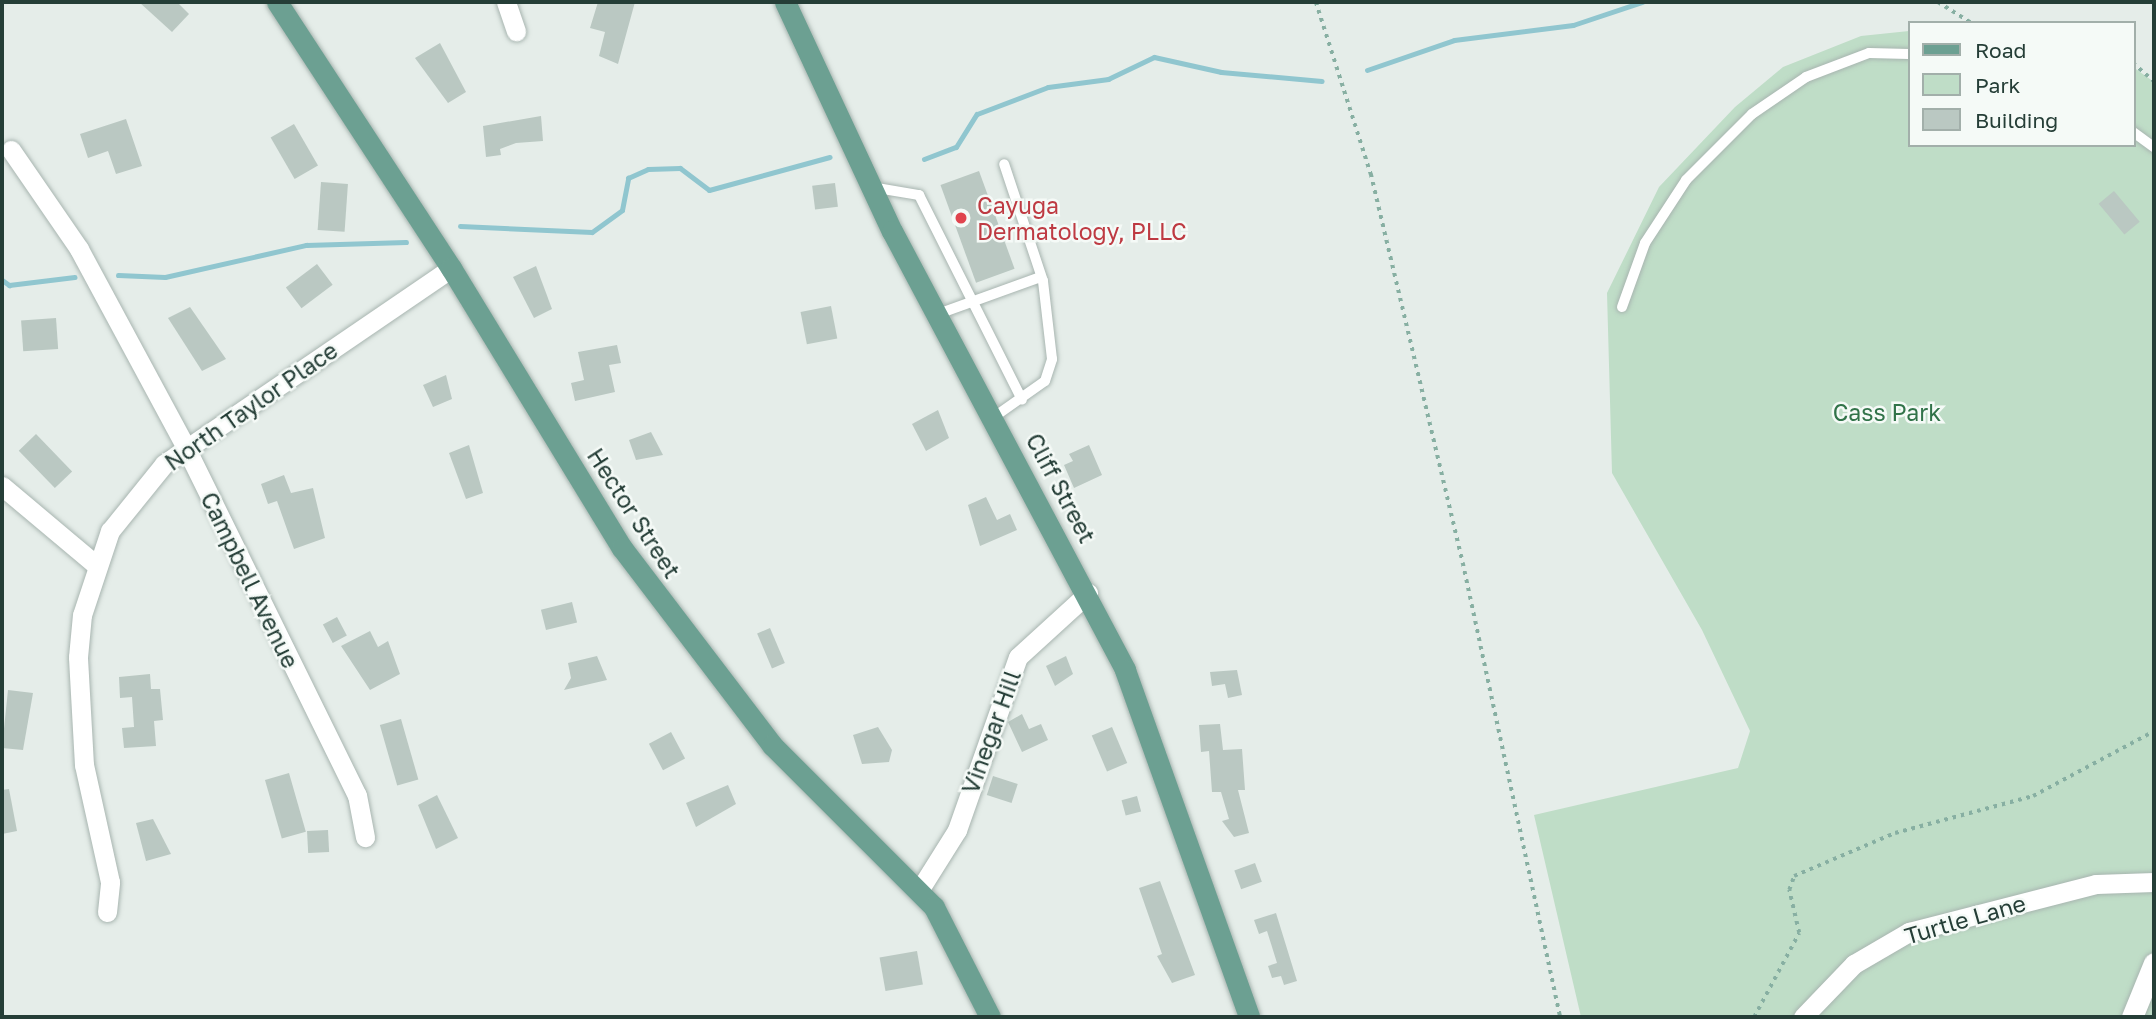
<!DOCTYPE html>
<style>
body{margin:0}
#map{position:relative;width:2156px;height:1019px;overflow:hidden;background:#e5ede9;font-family:"Golos Text",sans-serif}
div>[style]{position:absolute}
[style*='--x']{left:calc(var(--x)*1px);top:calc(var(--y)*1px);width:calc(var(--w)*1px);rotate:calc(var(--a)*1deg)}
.green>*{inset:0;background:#bfddc7}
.stream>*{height:5px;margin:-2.5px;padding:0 2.5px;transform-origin:2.5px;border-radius:2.5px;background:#90c6cf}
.building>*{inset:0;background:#bac8c2;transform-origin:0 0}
.path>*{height:3.5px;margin-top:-1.75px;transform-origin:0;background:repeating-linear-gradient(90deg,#87afa2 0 3.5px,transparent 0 8.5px)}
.roads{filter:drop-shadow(0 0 2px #a8b5b0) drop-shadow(0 0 2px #a8b5b0)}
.lane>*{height:10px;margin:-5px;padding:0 5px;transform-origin:5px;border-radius:5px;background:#fff}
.street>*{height:19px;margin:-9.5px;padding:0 9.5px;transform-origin:9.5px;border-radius:9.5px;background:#fff}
.secondary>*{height:21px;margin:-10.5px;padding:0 10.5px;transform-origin:10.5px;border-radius:10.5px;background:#fff}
.primary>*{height:21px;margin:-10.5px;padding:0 10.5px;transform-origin:10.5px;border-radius:10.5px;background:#6ca092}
.dots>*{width:19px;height:19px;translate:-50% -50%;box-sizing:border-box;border:4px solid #f5faf7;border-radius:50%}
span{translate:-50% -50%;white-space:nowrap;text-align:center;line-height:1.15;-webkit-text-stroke:5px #f5faf7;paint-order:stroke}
.health-label{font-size:23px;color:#be3a42}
.left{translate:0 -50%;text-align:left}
.street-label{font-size:23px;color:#253e37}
.park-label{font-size:23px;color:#317349}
.frame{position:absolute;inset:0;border:4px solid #253e37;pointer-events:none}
.legend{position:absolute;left:1908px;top:21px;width:228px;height:126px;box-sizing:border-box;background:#f5faf7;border:2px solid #a2afaa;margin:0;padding:9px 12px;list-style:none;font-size:21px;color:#253e37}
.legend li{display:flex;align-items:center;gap:14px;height:35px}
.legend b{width:35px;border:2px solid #a2afaa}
</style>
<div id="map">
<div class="green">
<i style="clip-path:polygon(1909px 31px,1909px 145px,2133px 145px,2133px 67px,2154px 82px,2154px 1017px,1581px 1017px,1534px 815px,1738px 768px,1750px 731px,1702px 630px,1612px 473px,1607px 293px,1659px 187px,1735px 107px,1783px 67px,1861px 36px)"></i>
</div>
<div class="stream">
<i style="--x:1367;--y:70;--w:92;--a:-19"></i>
<i style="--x:1454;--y:40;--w:120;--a:-7.2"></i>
<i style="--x:1573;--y:25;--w:73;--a:-18.4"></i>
<i style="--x:924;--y:159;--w:34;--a:-21"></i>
<i style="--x:956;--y:147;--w:39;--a:-58"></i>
<i style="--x:977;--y:114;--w:76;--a:-20.8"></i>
<i style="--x:1048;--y:87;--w:61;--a:-7.6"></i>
<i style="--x:1108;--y:79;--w:51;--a:-25.6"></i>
<i style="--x:1154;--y:57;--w:69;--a:12.6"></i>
<i style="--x:1221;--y:72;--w:101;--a:5.1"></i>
<i style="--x:460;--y:226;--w:132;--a:2.6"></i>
<i style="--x:592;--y:232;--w:37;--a:-36"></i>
<i style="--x:622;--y:210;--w:33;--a:-79"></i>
<i style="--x:628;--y:178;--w:22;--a:-24"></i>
<i style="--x:648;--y:169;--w:32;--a:-2"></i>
<i style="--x:680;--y:168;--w:36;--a:37"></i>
<i style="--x:709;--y:190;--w:125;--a:-15.3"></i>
<i style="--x:118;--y:275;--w:47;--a:2.4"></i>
<i style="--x:165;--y:277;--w:145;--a:-12.8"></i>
<i style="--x:306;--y:245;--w:100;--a:-1.7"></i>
<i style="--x:2;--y:280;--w:9;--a:36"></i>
<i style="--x:9;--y:285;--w:66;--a:-6.9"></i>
</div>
<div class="building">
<i style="clip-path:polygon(139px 2px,177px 2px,189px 14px,172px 32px)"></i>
<i style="clip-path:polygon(598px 2px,635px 2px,618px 64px,599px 56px,605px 32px,590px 28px)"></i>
<i style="clip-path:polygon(440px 43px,466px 92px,448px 103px,415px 58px)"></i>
<i style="clip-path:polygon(541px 116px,543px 141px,516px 143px,500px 149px,501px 155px,486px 157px,483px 126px)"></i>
<i style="clip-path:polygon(126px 119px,142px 166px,116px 174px,108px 151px,88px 158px,80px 134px)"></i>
<i style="left:294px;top:124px;width:48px;height:27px;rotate:60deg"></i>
<i style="left:979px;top:171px;width:104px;height:41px;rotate:70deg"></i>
<i style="left:321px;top:182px;width:27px;height:48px;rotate:4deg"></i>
<i style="left:835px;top:183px;width:24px;height:23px;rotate:83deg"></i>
<i style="left:2114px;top:191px;width:40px;height:20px;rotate:50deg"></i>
<i style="left:317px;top:264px;width:26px;height:39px;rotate:53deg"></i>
<i style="clip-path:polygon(536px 266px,552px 309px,534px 318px,513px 277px)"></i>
<i style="left:831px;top:306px;width:33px;height:31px;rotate:79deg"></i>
<i style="clip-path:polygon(190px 307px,226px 359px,202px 371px,168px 318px)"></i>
<i style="left:56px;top:318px;width:31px;height:35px;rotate:86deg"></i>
<i style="clip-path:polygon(617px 345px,621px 363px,609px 365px,615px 392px,575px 401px,571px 383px,584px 380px,578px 352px)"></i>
<i style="clip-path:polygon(446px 375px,452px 399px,433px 407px,423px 385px)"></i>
<i style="clip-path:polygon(938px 410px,949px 438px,926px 451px,912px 424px)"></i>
<i style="clip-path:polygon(651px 432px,663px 455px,636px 460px,629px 440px)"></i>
<i style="left:36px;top:434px;width:52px;height:24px;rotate:46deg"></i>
<i style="clip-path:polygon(469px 445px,483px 493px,466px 499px,449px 453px)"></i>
<i style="clip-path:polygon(1089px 445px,1102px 475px,1074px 488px,1064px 465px,1073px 461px,1069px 454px)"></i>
<i style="clip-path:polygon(284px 475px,291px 493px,313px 488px,325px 538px,294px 549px,277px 501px,268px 504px,261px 484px)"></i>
<i style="clip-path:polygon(986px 497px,997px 520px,1010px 514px,1017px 530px,980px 546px,968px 505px)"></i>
<i style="left:572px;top:602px;width:21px;height:32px;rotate:76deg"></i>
<i style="left:337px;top:617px;width:21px;height:16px;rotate:62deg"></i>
<i style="left:770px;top:628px;width:38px;height:14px;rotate:67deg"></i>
<i style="clip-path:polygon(370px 631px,378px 647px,388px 641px,400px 674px,370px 690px,341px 646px)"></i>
<i style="clip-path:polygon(597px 656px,607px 680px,564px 690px,571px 678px,568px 663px)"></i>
<i style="clip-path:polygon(1066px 656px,1073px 674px,1055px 686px,1046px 666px)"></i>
<i style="clip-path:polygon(1237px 670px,1242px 695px,1228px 698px,1225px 684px,1212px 686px,1210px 672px)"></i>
<i style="clip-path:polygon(150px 674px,151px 689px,160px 689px,163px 720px,154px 721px,156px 746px,124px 748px,122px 728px,134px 727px,132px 697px,120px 698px,119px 677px)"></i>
<i style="clip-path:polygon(8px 690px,33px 693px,23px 750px,2px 748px)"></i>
<i style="clip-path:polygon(1022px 714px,1029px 729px,1041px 724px,1048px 740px,1022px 752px,1008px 722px)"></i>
<i style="left:401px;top:719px;width:63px;height:22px;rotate:74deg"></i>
<i style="clip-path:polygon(1220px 724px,1223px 750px,1242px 749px,1245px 790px,1238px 790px,1249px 833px,1234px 837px,1222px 821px,1229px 819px,1221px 792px,1212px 792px,1209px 751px,1201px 752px,1199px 725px)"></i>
<i style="clip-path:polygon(878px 727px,892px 750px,889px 762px,862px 764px,853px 735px)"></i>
<i style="left:1112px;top:727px;width:39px;height:22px;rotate:67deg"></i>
<i style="left:671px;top:732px;width:30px;height:25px;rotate:62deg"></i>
<i style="left:289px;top:773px;width:61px;height:25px;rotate:74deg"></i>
<i style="left:993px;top:776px;width:26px;height:20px;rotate:18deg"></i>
<i style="clip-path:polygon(728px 785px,736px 804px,696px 827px,686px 803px)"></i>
<i style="clip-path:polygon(9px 789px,17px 831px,2px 834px,2px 790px)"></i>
<i style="clip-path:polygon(437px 795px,458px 838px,436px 849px,418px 805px)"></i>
<i style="left:1137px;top:796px;width:16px;height:16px;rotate:75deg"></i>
<i style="clip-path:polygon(153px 819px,171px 854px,146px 861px,136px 823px)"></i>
<i style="left:328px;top:830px;width:22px;height:21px;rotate:87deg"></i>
<i style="left:1255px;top:863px;width:20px;height:22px;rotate:70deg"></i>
<i style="clip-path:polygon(1160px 881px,1195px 975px,1172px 983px,1157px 956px,1162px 954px,1139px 888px)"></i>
<i style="clip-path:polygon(1276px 913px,1297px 981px,1284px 985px,1281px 976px,1272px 978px,1268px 966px,1277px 963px,1267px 931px,1259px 934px,1254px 920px)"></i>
<i style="left:917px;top:951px;width:34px;height:38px;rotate:80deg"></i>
</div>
<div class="path">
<i style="--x:1316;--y:2;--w:181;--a:72.3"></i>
<i style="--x:1371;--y:174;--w:400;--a:76.7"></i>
<i style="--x:1463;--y:563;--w:464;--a:77.9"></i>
<i style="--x:1938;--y:2;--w:39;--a:32"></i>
<i style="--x:2133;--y:63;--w:28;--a:41"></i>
<i style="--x:1754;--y:1017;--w:95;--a:-61.8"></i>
<i style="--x:1799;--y:933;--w:44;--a:-103.1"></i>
<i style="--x:1789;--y:890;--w:15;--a:-70"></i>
<i style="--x:1794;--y:876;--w:110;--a:-23.1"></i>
<i style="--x:1895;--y:833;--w:143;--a:-15"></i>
<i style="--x:2033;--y:796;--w:137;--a:-28.2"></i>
</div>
<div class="roads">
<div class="lane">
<i style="--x:2133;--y:132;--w:26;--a:36"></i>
<i style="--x:871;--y:187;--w:49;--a:9.5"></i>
<i style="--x:919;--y:195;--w:229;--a:63.3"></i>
<i style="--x:1622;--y:307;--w:68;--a:-70.2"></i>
<i style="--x:1645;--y:243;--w:75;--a:-56.9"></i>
<i style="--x:1686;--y:180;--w:93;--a:-45"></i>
<i style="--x:1752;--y:114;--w:65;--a:-34.4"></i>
<i style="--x:1806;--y:77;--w:67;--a:-20.9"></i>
<i style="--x:1869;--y:53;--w:40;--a:1.4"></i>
<i style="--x:938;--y:314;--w:109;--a:-19.8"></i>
<i style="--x:994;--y:417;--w:62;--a:-35.2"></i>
<i style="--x:1045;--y:381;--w:23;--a:-72"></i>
<i style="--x:1052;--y:359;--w:79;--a:-96.6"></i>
<i style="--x:1043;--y:281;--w:123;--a:-108.4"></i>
</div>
<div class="street">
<i style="--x:506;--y:2;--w:31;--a:71"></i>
<i style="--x:11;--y:150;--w:120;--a:55.5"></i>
<i style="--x:79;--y:249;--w:226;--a:61.7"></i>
<i style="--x:186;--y:448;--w:387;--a:63.8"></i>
<i style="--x:357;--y:795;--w:43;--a:79.2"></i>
<i style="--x:2;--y:486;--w:123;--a:40"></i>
<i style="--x:920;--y:889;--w:70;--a:-57.9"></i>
<i style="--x:957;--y:830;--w:183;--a:-70.6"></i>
<i style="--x:1018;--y:657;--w:95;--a:-42.4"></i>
<i style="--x:107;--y:912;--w:30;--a:-84"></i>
<i style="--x:110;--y:882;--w:120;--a:-102.5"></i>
<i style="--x:84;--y:765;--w:108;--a:-93.2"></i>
<i style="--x:78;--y:657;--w:42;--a:-84.6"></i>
<i style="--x:82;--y:615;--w:89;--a:-71.6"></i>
<i style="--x:110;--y:531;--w:86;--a:-51.1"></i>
<i style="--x:164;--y:464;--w:348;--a:-34.3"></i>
<i style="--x:1803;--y:1017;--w:74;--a:-46.1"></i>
<i style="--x:1854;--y:964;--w:64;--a:-30.2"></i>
<i style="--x:1909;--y:932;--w:193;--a:-14.4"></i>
<i style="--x:2096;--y:884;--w:58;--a:-2"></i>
</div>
<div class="secondary">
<i style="--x:2132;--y:1017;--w:58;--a:-67.8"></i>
</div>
<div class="primary">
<i style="--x:277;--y:2;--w:318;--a:56.8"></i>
<i style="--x:451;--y:268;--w:328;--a:58.6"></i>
<i style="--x:622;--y:548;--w:248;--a:52.7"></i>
<i style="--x:772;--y:745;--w:229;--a:45"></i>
<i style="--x:934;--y:907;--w:123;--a:63"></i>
<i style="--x:785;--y:2;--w:253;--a:65"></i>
<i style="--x:892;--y:231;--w:497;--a:62"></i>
<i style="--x:1125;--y:670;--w:368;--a:70.3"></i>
</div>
</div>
<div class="dots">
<i style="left:961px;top:218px;background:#e0444e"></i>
</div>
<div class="health-label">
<span class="left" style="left:977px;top:218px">Cayuga<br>Dermatology, PLLC</span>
</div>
<div class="street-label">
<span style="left:251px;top:406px;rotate:-35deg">North Taylor Place</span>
<span style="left:1061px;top:488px;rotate:62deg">Cliff Street</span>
<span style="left:634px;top:513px;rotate:57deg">Hector Street</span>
<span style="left:250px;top:580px;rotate:64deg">Campbell Avenue</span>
<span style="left:991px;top:732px;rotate:-70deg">Vinegar Hill</span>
<span style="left:1965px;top:919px;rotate:-16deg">Turtle Lane</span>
</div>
<div class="park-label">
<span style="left:1887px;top:412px">Cass Park</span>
</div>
<div class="frame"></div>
<ul class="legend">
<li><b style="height:9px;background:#6ca092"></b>Road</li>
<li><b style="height:19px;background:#bfddc7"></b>Park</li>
<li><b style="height:19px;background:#bac8c2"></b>Building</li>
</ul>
</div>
